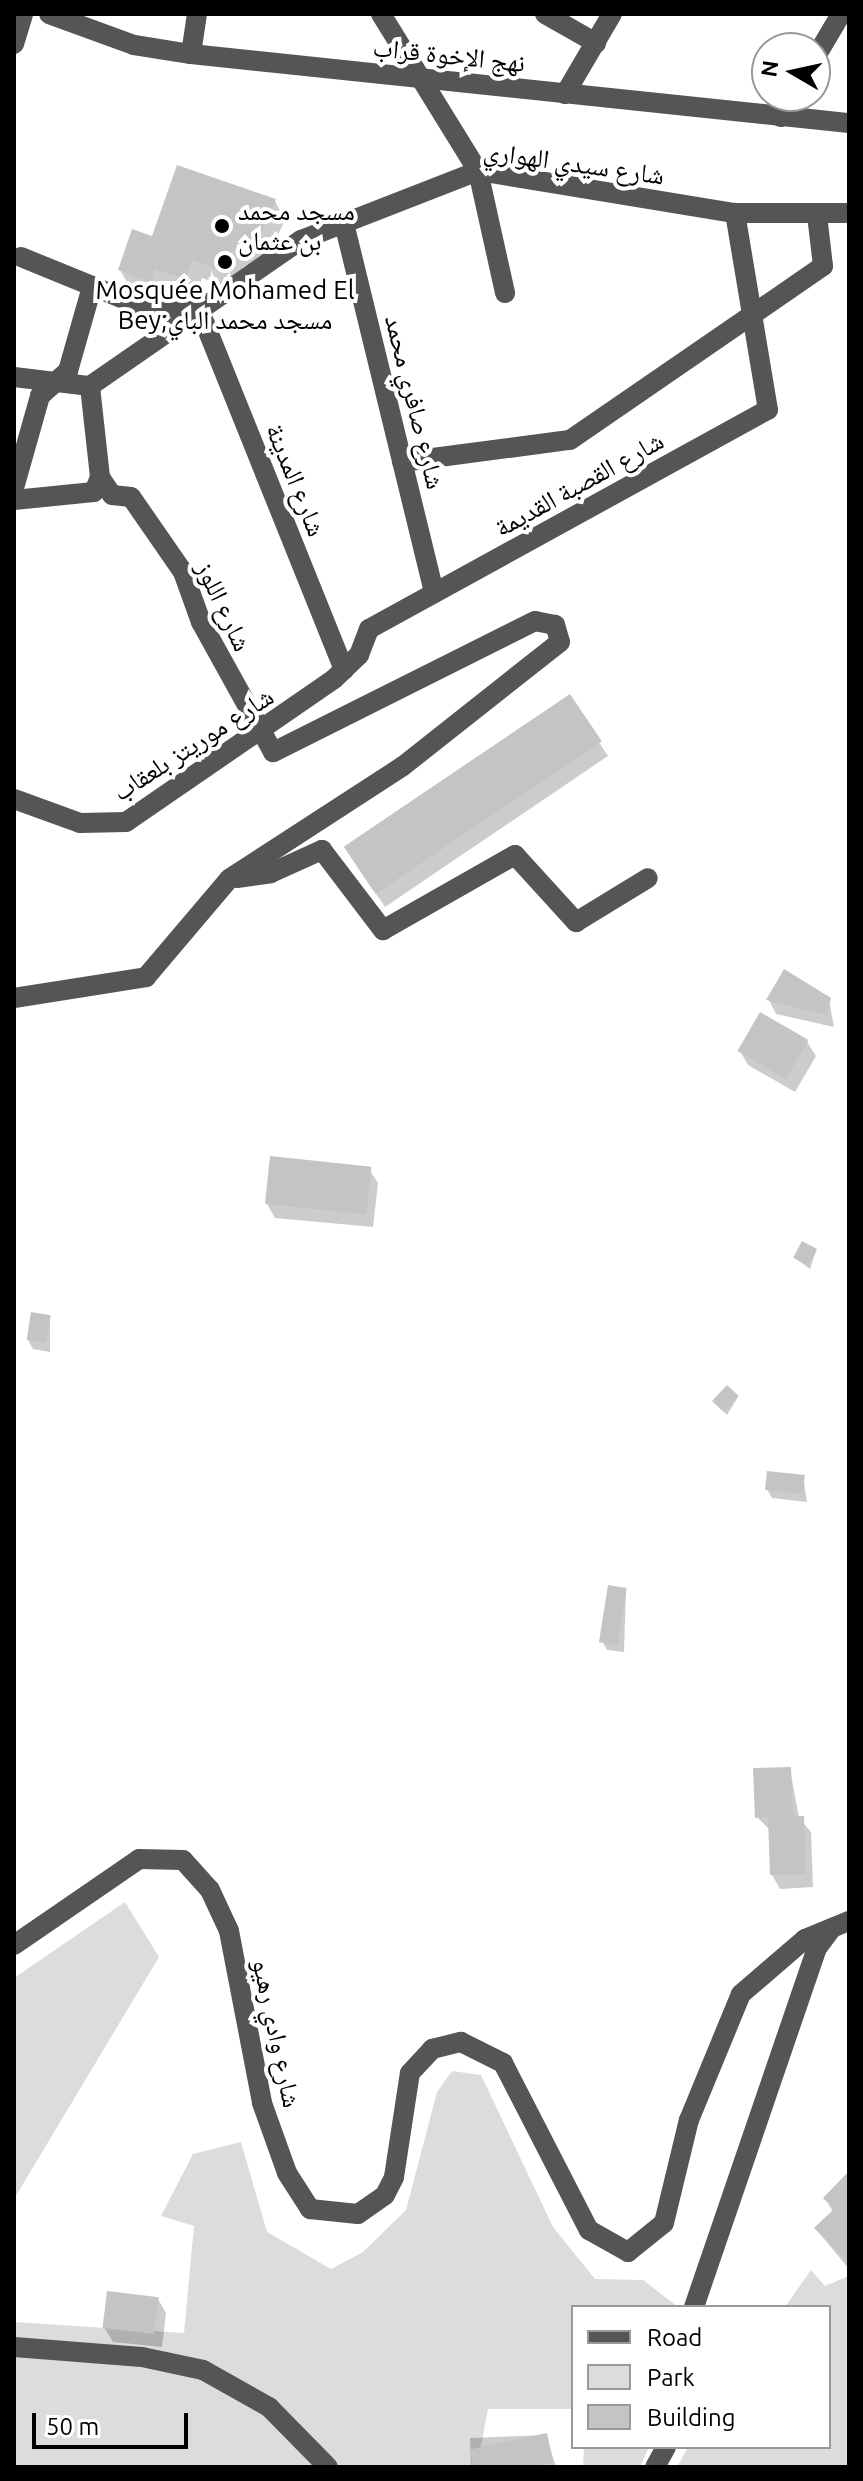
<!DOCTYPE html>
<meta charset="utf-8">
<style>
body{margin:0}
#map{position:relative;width:863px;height:2481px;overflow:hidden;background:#fff;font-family:Ubuntu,"Noto Naskh Arabic",sans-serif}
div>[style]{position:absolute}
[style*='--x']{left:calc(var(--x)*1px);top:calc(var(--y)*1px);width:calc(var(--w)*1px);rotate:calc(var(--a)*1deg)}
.green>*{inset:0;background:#dcdcdc}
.shadow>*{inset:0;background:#0003}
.building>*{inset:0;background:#c4c4c4;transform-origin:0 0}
.minor>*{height:20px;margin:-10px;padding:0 10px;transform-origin:10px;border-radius:10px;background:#555}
.dots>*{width:22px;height:22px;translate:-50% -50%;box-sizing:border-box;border:4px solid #fff;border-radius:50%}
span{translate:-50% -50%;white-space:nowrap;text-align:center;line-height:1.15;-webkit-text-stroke:8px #fff;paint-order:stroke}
.street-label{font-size:26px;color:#000}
.poi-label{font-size:26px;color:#000}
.left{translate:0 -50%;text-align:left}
.frame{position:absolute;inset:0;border:16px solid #000;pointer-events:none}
.legend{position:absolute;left:571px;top:2305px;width:260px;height:144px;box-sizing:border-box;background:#fff;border:2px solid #999;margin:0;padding:10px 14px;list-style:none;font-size:24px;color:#000}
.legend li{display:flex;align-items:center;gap:16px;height:40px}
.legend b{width:40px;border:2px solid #999}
.north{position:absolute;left:751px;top:32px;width:80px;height:80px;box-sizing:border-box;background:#fff;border:2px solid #999;border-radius:50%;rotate:279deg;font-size:22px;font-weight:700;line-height:32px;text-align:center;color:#000}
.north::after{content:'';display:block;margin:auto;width:28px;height:36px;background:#000;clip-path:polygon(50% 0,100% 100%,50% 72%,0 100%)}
.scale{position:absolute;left:32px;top:2413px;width:156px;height:36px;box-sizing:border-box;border:4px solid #000;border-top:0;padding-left:10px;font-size:24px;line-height:28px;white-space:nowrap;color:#000;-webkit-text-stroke:6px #fff;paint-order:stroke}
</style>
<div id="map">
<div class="green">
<i style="clip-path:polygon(125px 1902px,159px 1957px,14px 2199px,14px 1978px)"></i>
<i style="clip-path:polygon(452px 2071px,481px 2075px,553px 2227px,595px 2279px,643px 2280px,678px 2307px,573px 2307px,573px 2409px,488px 2409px,477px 2467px,14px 2467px,14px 2322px,184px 2333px,194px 2226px,161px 2216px,193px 2154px,241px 2142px,267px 2232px,331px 2269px,363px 2252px,406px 2210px,437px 2092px)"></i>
<i style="clip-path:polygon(811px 2270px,825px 2286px,849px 2276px,849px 2467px,677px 2467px,688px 2447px,829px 2447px,829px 2307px,785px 2307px)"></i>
<i style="clip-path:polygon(584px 2447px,649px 2447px,640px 2467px,583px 2467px)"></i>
</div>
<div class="shadow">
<i style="clip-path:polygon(275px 201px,285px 220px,261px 271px,244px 266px,236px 290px,202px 278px,196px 297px,166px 287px,161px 299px,131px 289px,120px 270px,154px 238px)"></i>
<i style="clip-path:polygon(569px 696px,608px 756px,385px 907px,354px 861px)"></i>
<i style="clip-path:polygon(769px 1000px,829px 1000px,834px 1027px,776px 1014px)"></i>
<i style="clip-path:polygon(807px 1042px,816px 1056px,795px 1092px,748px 1065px,740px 1051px)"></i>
<i style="clip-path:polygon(369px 1169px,378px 1183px,373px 1227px,275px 1218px,267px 1204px)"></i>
<i style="clip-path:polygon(816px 1251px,810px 1269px,795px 1258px)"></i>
<i style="clip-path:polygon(50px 1317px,50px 1352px,33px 1349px,28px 1340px)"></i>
<i style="clip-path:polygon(738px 1397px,727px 1415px,714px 1402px)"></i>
<i style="clip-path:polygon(803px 1476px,807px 1502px,772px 1498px,767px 1489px)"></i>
<i style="clip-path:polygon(626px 1590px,624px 1652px,607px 1650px,602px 1641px)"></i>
<i style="clip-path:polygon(790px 1769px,799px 1818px,811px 1832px,813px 1887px,780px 1889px,772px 1875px,771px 1831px,757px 1817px)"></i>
<i style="clip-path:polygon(849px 2174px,849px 2269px,816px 2229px,833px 2212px,825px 2198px)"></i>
<i style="clip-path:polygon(158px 2299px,166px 2313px,162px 2347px,113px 2342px,104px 2327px)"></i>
<i style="clip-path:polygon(546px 2435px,556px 2467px,471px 2467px,470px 2438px)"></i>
</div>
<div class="building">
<i style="clip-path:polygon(177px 165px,276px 199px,251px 254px,234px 248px,225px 272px,192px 260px,185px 279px,155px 269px,151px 282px,118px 270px,132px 229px,152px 236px)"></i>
<i style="left:570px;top:694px;width:57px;height:273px;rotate:56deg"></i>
<i style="clip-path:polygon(784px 969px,831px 998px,827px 1015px,766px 1000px)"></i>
<i style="left:760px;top:1012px;width:56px;height:45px;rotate:30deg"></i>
<i style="left:270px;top:1156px;width:102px;height:48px;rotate:6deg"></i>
<i style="left:802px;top:1241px;width:17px;height:19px;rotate:28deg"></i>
<i style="left:31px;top:1312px;width:20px;height:28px;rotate:9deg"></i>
<i style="left:727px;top:1385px;width:16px;height:22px;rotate:43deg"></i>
<i style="left:767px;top:1471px;width:38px;height:19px;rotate:6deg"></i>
<i style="left:608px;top:1585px;width:19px;height:58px;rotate:9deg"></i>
<i style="clip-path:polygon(791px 1767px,793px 1816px,804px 1816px,806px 1874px,770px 1875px,768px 1817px,755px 1818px,753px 1768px)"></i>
<i style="clip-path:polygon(849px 2171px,849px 2263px,814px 2228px,834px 2209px,823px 2198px)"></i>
<i style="left:107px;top:2291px;width:52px;height:37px;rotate:7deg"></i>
<i style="left:547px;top:2433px;width:30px;height:79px;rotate:78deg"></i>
</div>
<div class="minor">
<i style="--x:49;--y:14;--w:90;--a:20"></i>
<i style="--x:134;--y:45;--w:58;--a:9"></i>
<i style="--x:191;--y:54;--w:662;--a:5.99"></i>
<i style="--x:381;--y:14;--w:185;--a:58.3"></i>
<i style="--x:478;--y:171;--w:125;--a:77.5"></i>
<i style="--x:545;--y:14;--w:59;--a:29.6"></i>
<i style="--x:14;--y:44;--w:31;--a:-73"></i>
<i style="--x:191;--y:54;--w:40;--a:-81.5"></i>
<i style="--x:815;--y:58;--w:51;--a:-59.4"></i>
<i style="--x:565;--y:94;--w:93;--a:-59.6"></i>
<i style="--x:781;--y:117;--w:24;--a:-60"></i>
<i style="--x:344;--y:223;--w:381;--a:76.3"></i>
<i style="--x:21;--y:257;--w:130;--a:22.2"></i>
<i style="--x:141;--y:306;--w:58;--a:3"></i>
<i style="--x:199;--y:309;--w:389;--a:68.1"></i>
<i style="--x:14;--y:377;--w:77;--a:6.8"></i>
<i style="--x:90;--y:386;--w:257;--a:-34.7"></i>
<i style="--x:301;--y:240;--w:190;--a:-21.3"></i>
<i style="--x:478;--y:171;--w:260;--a:9.3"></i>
<i style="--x:735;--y:213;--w:114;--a:0"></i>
<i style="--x:402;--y:462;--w:169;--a:-7.5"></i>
<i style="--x:570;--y:440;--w:307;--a:-34.5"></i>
<i style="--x:823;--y:266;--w:51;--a:-96.7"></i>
<i style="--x:14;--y:488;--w:96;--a:-74.2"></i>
<i style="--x:40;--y:396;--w:38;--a:-42"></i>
<i style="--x:68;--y:371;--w:87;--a:-74.1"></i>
<i style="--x:14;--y:500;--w:80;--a:-5.7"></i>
<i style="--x:94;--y:492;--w:16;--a:-68"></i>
<i style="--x:100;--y:477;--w:92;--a:-96.3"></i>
<i style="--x:14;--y:799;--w:70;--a:20"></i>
<i style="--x:80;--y:823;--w:46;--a:-1.2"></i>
<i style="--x:126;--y:822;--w:252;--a:-34.5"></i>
<i style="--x:334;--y:679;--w:35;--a:-44"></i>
<i style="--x:359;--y:655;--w:28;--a:-69"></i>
<i style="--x:369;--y:629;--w:455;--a:-28.8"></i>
<i style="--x:768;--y:410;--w:200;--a:-99.5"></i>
<i style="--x:237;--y:878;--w:34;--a:-8"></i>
<i style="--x:271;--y:873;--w:56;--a:-24.3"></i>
<i style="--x:322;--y:850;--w:101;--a:52.7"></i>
<i style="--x:383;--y:930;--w:152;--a:-29.6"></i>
<i style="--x:515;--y:855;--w:91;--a:47.7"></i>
<i style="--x:576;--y:922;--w:84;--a:-31.4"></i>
<i style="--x:14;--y:998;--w:134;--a:-9"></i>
<i style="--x:146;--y:977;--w:128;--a:-49.7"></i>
<i style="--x:229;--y:879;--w:207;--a:-33"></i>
<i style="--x:403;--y:766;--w:200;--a:-38.3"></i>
<i style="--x:560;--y:642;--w:18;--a:-106"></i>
<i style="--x:555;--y:625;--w:20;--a:-169"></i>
<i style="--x:535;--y:621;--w:293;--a:153.4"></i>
<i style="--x:273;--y:752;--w:149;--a:-119"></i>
<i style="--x:201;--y:622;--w:53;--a:-109.8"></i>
<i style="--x:183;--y:572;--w:91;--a:-124.7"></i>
<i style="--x:131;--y:497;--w:19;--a:-174"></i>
<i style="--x:112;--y:495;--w:22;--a:-124"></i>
<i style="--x:14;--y:1945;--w:152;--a:-34.5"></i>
<i style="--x:139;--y:1859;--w:44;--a:1.3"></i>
<i style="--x:183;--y:1860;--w:40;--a:48"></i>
<i style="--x:210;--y:1890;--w:45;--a:65.1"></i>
<i style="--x:229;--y:1931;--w:175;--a:79.1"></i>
<i style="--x:262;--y:2103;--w:74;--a:70.3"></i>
<i style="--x:287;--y:2173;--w:43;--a:57.4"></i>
<i style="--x:310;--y:2209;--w:48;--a:5.9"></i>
<i style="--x:358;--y:2214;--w:33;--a:-35"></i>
<i style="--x:385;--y:2195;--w:20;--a:-63"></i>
<i style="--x:394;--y:2177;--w:105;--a:-81.3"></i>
<i style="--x:410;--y:2073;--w:33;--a:-47"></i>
<i style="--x:432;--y:2049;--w:30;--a:-14"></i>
<i style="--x:461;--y:2042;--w:47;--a:26.6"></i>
<i style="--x:503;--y:2063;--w:188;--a:62.8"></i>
<i style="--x:589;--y:2230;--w:45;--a:29.4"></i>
<i style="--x:628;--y:2252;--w:46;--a:-38.9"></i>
<i style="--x:664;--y:2223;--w:106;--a:-76.4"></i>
<i style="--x:689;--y:2120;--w:136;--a:-67.6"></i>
<i style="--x:741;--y:1994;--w:84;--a:-40.7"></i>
<i style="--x:805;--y:1939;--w:48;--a:-22.2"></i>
<i style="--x:694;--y:2307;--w:379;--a:-71.1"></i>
<i style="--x:817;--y:1948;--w:25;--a:-53"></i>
<i style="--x:14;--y:2347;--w:128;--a:4.5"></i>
<i style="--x:142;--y:2357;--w:62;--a:12"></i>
<i style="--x:203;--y:2370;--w:76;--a:29.3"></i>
<i style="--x:269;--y:2407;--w:84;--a:45.5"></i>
<i style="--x:655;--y:2467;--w:23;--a:-61"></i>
</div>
<div class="dots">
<i style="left:222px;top:226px;background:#000"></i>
<i style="left:225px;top:262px;background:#000"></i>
</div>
<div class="street-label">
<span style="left:449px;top:55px;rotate:6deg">نهج الإخوة قراب</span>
<span style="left:574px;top:163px;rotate:8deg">شارع سيدي الهواري</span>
<span style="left:415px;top:402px;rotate:76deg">شارع صافري محمد</span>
<span style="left:296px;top:480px;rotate:68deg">شارع المدينة</span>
<span style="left:579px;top:484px;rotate:-29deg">شارع القصبة القديمة</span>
<span style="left:224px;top:606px;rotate:65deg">شارع اللوز</span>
<span style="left:193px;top:744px;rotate:-33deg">شارع موريتز بلعقاب</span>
<span style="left:277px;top:2033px;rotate:78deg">شارع وادي رهيو</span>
</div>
<div class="poi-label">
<span class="left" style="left:238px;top:226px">مسجد محمد<br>بن عثمان</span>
<span style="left:225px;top:305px">Mosquée Mohamed El<br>Bey;مسجد محمد الباي</span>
</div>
<div class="frame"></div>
<ul class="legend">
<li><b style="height:10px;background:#555"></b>Road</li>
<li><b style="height:22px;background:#dcdcdc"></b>Park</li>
<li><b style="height:22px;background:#c4c4c4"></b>Building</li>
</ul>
<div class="north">N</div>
<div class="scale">50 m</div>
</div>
